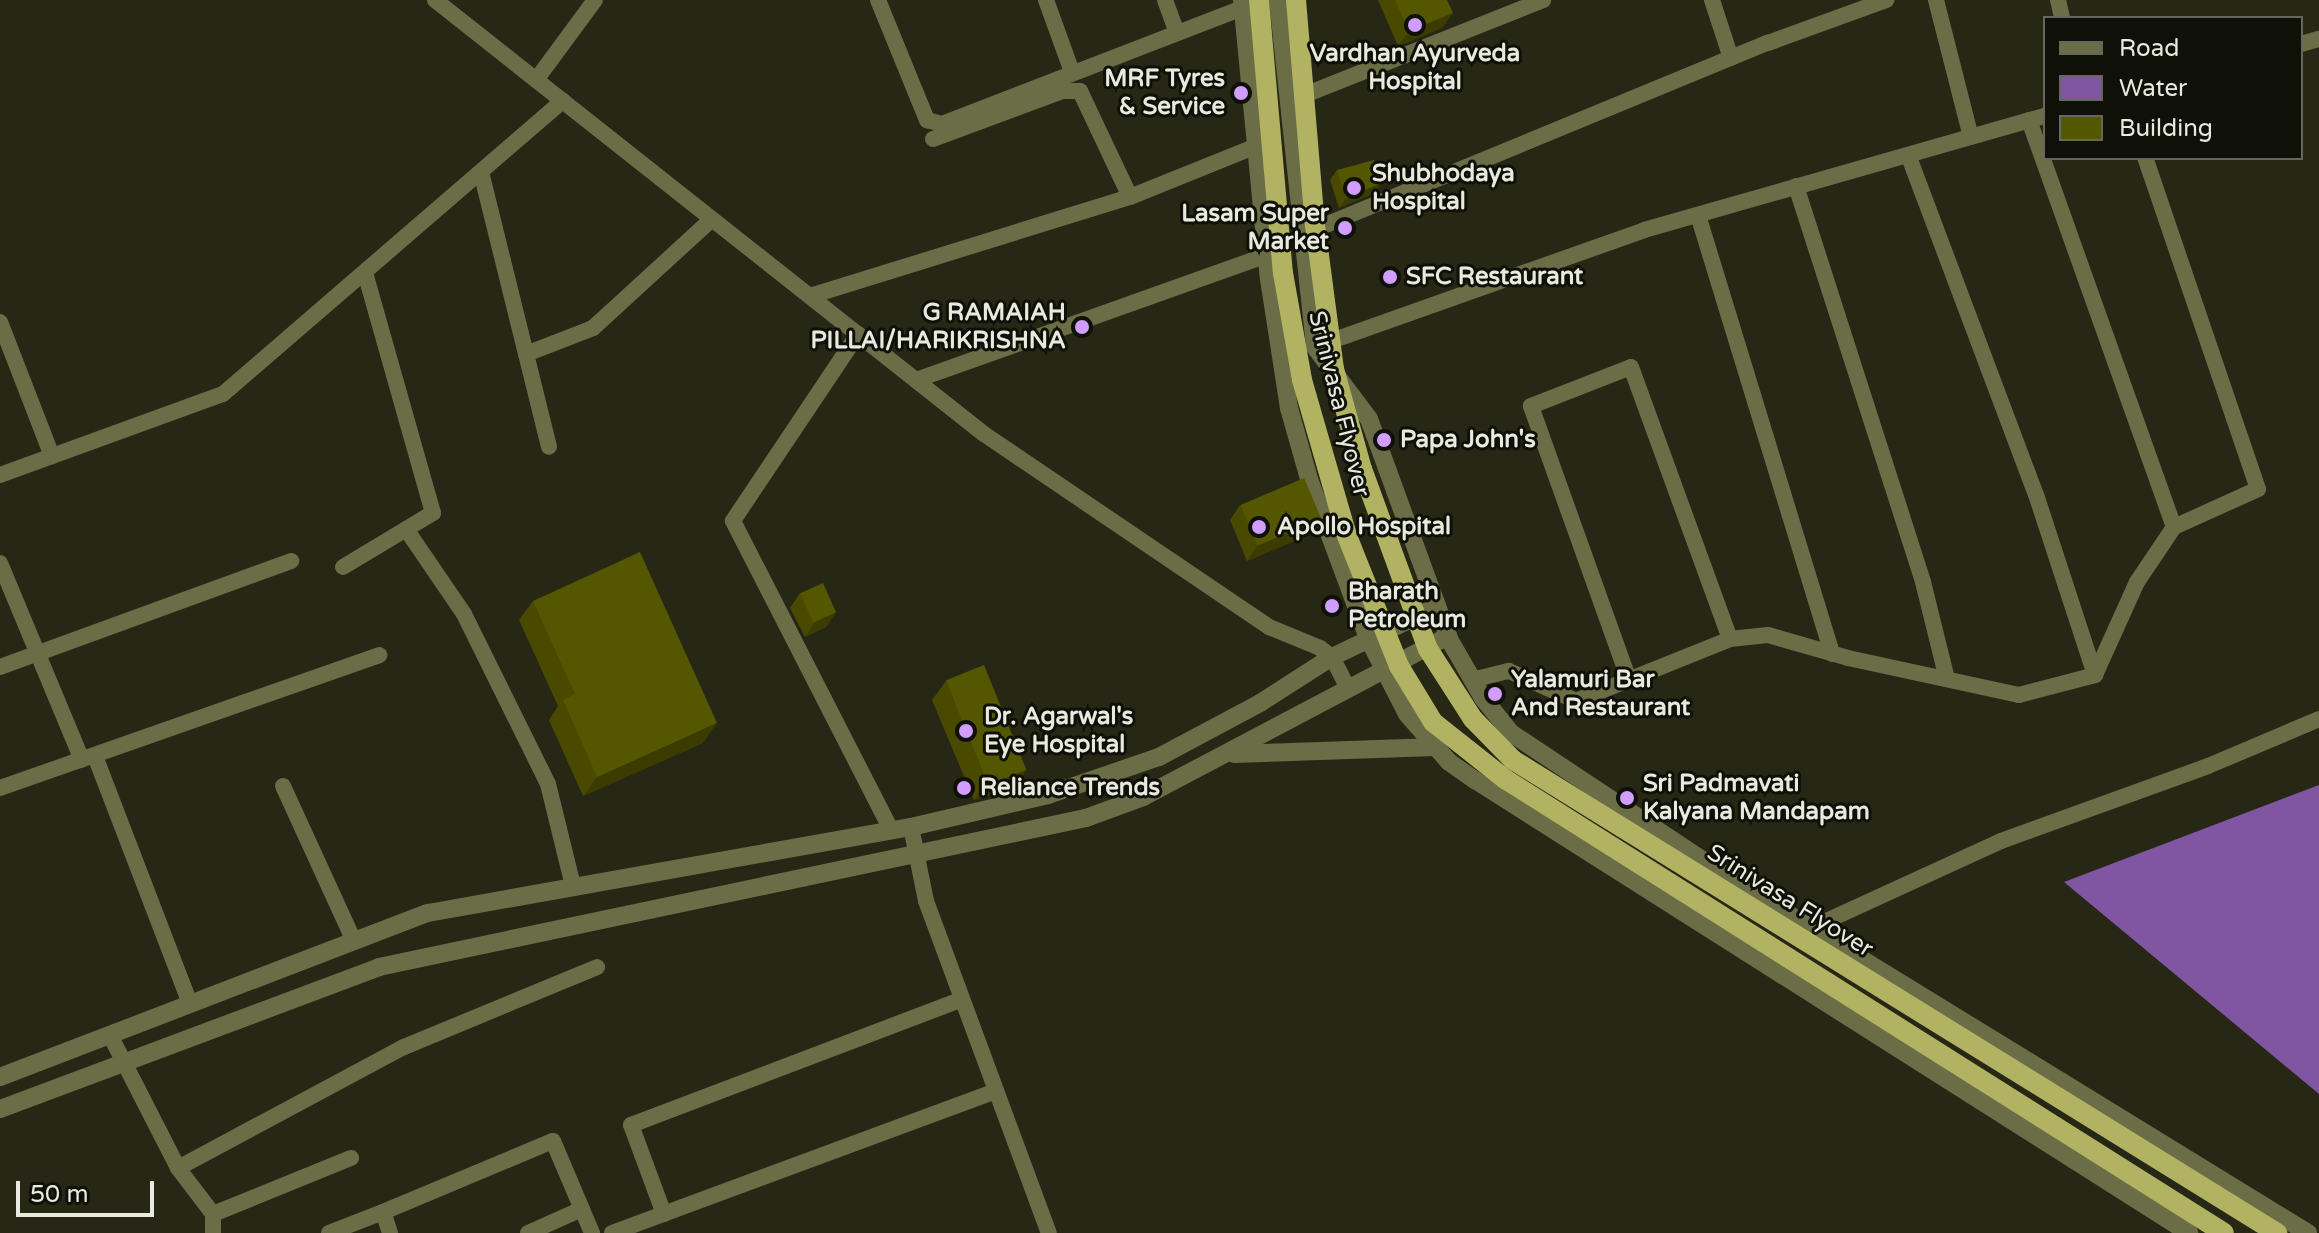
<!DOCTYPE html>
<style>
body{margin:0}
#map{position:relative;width:2319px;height:1233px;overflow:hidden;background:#272716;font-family:"Varela Round",sans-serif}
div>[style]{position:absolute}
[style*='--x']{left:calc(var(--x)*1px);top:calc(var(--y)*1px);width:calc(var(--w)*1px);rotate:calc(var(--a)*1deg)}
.water>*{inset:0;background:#8056a2}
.minor>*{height:16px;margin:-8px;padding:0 8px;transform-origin:8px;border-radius:8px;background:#6b6d47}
.tertiary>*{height:18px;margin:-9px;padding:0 9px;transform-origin:9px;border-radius:9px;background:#6b6d47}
.primary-bridge>*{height:20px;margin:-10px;padding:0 10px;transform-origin:10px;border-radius:10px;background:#b1b363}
.wall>*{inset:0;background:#494a00}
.shaded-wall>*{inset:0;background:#3c3c00}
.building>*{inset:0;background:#555600;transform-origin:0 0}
.dots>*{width:22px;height:22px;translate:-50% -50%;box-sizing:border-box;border:4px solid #0f1008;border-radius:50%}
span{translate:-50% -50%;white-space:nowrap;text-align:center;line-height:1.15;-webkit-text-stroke:6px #0f1008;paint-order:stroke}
.poi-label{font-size:24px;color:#e9eadf;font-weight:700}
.right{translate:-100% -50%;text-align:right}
.left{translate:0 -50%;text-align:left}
.street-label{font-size:24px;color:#e9eadf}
.legend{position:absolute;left:2043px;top:16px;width:260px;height:144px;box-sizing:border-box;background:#0f1008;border:2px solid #66675e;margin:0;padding:10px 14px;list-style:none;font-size:24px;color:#e9eadf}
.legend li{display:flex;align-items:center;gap:16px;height:40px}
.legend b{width:40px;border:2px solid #66675e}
.scale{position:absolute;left:16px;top:1181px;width:138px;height:36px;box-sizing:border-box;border:4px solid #e9eadf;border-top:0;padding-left:10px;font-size:24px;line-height:28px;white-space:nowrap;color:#e9eadf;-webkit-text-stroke:6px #0f1008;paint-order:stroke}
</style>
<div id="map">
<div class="water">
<i style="clip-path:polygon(2319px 785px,2319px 1094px,2064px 882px)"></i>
</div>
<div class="minor">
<i style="--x:435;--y:0;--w:700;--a:38.33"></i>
<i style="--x:984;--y:434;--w:344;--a:34.1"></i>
<i style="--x:1269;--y:627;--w:55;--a:22.4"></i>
<i style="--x:1320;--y:648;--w:15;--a:37"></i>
<i style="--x:1332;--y:657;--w:35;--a:63"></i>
<i style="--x:878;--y:0;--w:130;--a:67.8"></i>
<i style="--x:927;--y:120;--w:16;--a:15"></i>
<i style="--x:942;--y:124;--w:322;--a:-21.1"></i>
<i style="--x:1046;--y:0;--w:77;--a:70.1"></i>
<i style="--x:1165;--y:0;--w:33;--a:70"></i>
<i style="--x:1712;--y:0;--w:61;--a:71.9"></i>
<i style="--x:1936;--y:0;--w:141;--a:75.7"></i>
<i style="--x:2058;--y:0;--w:18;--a:77"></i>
<i style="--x:2301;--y:44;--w:19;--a:-16"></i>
<i style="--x:536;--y:80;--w:99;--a:-53.6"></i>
<i style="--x:1297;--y:98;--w:265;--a:-21.7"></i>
<i style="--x:2029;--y:120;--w:432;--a:70.4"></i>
<i style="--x:933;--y:139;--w:138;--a:-20.4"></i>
<i style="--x:1062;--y:91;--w:18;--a:0"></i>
<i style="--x:1080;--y:91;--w:117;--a:64.7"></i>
<i style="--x:481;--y:172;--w:283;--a:76.1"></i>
<i style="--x:1796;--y:186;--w:416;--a:72.2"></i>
<i style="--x:1923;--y:582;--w:100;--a:76.1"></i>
<i style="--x:1698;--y:215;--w:459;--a:73"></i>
<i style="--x:1306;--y:233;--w:500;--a:-22.4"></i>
<i style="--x:1768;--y:43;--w:126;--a:-20"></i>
<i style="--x:810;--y:296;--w:335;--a:-17.2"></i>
<i style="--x:1130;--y:197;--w:136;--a:-22"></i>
<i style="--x:0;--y:322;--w:144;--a:68.8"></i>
<i style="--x:858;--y:334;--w:225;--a:123.8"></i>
<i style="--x:733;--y:521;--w:347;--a:62.9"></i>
<i style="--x:1320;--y:345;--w:344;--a:-19.5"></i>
<i style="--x:1644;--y:230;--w:417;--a:-15.9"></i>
<i style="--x:526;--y:354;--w:72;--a:-21.2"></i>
<i style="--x:593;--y:328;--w:161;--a:-42.5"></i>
<i style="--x:916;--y:380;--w:373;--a:-19.6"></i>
<i style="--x:0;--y:475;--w:237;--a:-20"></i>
<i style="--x:223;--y:394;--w:449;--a:-40.8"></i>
<i style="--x:406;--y:529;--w:103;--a:55.7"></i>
<i style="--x:464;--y:614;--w:190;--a:63.7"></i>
<i style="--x:548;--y:784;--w:105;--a:76.2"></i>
<i style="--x:0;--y:563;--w:213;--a:67.4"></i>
<i style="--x:343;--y:567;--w:105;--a:-31"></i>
<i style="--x:433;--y:513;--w:250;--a:-105.8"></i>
<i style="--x:0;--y:667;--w:310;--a:-20"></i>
<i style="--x:2095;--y:675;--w:102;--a:-65.7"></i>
<i style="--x:2137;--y:582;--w:66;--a:-56.1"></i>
<i style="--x:2174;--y:527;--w:92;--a:-24.3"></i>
<i style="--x:2258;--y:489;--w:350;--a:-108.8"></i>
<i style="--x:1472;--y:680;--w:38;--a:-14"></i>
<i style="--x:1509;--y:671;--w:73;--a:24.1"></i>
<i style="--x:1576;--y:701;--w:166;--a:-21.9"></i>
<i style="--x:1730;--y:639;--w:38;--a:-6"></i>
<i style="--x:1768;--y:635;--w:83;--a:16"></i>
<i style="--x:1848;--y:658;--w:175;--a:12.2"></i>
<i style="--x:2019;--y:695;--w:79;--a:-14.7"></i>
<i style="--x:2095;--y:675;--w:189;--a:-108.1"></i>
<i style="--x:2036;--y:495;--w:363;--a:-110.6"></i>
<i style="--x:1629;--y:680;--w:291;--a:-109.7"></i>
<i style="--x:1531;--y:406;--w:107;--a:-21.3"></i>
<i style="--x:1631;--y:367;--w:289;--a:70"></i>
<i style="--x:95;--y:756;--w:266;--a:69"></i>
<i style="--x:283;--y:786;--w:170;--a:65.4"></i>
<i style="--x:0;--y:788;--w:402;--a:-19.3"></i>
<i style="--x:911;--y:827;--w:76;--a:78.5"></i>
<i style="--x:926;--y:901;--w:354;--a:69.7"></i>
<i style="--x:1811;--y:928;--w:209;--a:-24.6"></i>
<i style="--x:2001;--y:841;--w:220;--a:-19.9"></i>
<i style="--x:2208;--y:766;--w:121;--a:-22.9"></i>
<i style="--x:110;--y:1035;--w:149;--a:62.9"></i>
<i style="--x:178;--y:1168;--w:256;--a:-28.2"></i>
<i style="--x:404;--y:1047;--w:209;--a:-22.5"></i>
<i style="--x:178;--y:1168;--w:58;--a:52.7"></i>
<i style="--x:664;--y:1214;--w:95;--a:-110.3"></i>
<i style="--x:631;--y:1125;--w:352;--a:-20.8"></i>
<i style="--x:213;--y:1233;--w:19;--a:-90"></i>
<i style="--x:213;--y:1214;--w:149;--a:-22.1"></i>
<i style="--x:329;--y:1233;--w:58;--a:-21.3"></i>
<i style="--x:390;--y:1233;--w:22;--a:-108"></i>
<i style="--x:383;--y:1212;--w:184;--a:-22.7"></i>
<i style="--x:553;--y:1141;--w:100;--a:67"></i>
<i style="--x:528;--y:1233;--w:59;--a:-24"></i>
<i style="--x:612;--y:1233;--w:408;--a:-20.3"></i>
</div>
<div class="tertiary">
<i style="--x:1242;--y:0;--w:280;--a:84.5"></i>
<i style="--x:1269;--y:279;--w:131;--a:81.2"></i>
<i style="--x:1289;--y:408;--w:77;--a:74.2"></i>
<i style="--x:1310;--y:482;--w:166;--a:69.6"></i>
<i style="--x:1368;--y:638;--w:85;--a:62.8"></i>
<i style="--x:1407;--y:714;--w:64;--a:48.8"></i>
<i style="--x:1449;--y:762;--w:32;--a:35"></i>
<i style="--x:1475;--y:780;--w:846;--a:32.39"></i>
<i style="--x:1278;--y:0;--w:349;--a:83.9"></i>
<i style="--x:1315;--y:347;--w:90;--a:53.1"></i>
<i style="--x:1369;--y:419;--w:234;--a:70"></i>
<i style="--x:1449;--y:639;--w:68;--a:60"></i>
<i style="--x:1483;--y:698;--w:45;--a:51.3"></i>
<i style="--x:1511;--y:733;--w:264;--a:33.6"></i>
<i style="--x:1731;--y:879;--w:677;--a:31.53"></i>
<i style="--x:1234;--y:754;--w:201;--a:-2"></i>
<i style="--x:0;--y:1077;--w:458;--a:-21"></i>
<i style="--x:428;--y:913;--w:491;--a:-10.1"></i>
<i style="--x:911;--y:827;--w:141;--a:-13.1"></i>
<i style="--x:1048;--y:795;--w:117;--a:-18.9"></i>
<i style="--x:1159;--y:757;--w:115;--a:-28.1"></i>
<i style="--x:1260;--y:703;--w:85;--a:-32.6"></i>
<i style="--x:1332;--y:657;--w:106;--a:-25.6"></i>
<i style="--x:0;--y:1109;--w:405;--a:-20.5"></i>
<i style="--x:379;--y:967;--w:723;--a:-11.9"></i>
<i style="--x:1086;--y:818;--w:61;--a:-20.2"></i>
<i style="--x:1143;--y:797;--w:345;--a:-27.8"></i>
</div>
<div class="primary-bridge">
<i style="--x:1259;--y:0;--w:274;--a:85"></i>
<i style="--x:1283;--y:273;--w:109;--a:79.9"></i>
<i style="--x:1302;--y:380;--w:162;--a:73.9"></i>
<i style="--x:1347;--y:536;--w:140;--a:68.2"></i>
<i style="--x:1399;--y:666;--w:66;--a:58.7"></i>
<i style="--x:1433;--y:722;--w:92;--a:38.4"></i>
<i style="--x:1505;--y:779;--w:850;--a:32.27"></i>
<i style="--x:1296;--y:0;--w:226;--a:85.2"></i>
<i style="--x:1315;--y:225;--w:145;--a:82.5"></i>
<i style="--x:1334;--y:369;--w:104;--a:74.4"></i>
<i style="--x:1362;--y:469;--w:192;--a:69.9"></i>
<i style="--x:1428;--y:649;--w:83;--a:57.3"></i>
<i style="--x:1473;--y:719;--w:57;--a:45.7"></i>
<i style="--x:1513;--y:760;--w:899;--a:31.76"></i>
</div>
<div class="wall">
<i style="clip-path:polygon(1378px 0,1447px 0,1442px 28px,1398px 46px)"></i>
<i style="clip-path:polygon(1337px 170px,1381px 183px,1374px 193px,1339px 208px,1330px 180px)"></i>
<i style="clip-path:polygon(1240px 505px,1321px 519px,1311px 534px,1247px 561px,1230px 520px)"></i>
<i style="clip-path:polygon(800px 593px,836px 612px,826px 627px,805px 637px,790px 608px)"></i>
<i style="clip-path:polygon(533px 601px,703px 743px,583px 796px,549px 720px,558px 706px,519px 620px)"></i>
<i style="clip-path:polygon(946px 681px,1013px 789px,974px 800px,932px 700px)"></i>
</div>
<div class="shaded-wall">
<i style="clip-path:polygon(1453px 13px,1442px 28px,1398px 46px,1409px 31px)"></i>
<i style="clip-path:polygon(1381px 183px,1374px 193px,1339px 208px,1346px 198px)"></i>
<i style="clip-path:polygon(1321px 519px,1311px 534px,1247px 561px,1257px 546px)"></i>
<i style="clip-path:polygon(836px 612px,826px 627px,805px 637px,815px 622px)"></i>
<i style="clip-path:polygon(717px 723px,703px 743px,583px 796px,597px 777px)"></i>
<i style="clip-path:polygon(1027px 769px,1013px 789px,974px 800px,988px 780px)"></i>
</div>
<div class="building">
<i style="clip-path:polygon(1395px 0,1447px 0,1453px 13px,1409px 31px)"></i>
<i style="clip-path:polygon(1374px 160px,1381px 183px,1346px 198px,1337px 170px)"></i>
<i style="left:1304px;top:478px;width:44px;height:69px;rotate:67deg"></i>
<i style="clip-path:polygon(640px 552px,717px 723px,597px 777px,563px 700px,575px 694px,533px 601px)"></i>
<i style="left:823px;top:583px;width:32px;height:25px;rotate:66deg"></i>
<i style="left:984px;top:665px;width:113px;height:41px;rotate:68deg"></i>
</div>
<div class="dots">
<i style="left:1415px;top:25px;background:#d19dfe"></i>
<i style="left:1241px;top:93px;background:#d19dfe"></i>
<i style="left:1354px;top:188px;background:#d19dfe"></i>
<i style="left:1345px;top:228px;background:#d19dfe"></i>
<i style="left:1390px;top:277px;background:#d19dfe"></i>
<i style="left:1082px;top:327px;background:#d19dfe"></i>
<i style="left:1384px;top:440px;background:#d19dfe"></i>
<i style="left:1259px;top:527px;background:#d19dfe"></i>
<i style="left:1332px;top:606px;background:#d19dfe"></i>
<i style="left:1495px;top:694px;background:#d19dfe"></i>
<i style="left:966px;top:731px;background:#d19dfe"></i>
<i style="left:964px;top:788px;background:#d19dfe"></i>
<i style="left:1627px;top:798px;background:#d19dfe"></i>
</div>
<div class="poi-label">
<span style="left:1415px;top:68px">Vardhan Ayurveda<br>Hospital</span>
<span class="right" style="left:1225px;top:93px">MRF Tyres<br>&amp; Service</span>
<span class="left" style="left:1372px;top:188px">Shubhodaya<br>Hospital</span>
<span class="right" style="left:1329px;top:228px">Lasam Super<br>Market</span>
<span class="left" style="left:1406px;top:277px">SFC Restaurant</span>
<span class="right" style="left:1066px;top:327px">G RAMAIAH<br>PILLAI/HARIKRISHNA</span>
<span class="left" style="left:1400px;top:440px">Papa John's</span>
<span class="left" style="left:1277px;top:527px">Apollo Hospital</span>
<span class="left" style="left:1348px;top:606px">Bharath<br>Petroleum</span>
<span class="left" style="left:1511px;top:694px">Yalamuri Bar<br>And Restaurant</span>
<span class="left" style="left:984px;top:731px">Dr. Agarwal's<br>Eye Hospital</span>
<span class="left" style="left:1643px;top:798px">Sri Padmavati<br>Kalyana Mandapam</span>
<span class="left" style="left:980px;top:788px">Reliance Trends</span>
</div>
<div class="street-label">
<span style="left:1339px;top:404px;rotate:76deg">Srinivasa Flyover</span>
<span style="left:1790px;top:901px;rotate:32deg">Srinivasa Flyover</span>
</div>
<ul class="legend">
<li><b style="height:10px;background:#6b6d47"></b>Road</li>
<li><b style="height:22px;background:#8056a2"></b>Water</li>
<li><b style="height:22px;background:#555600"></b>Building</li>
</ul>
<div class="scale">50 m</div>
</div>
